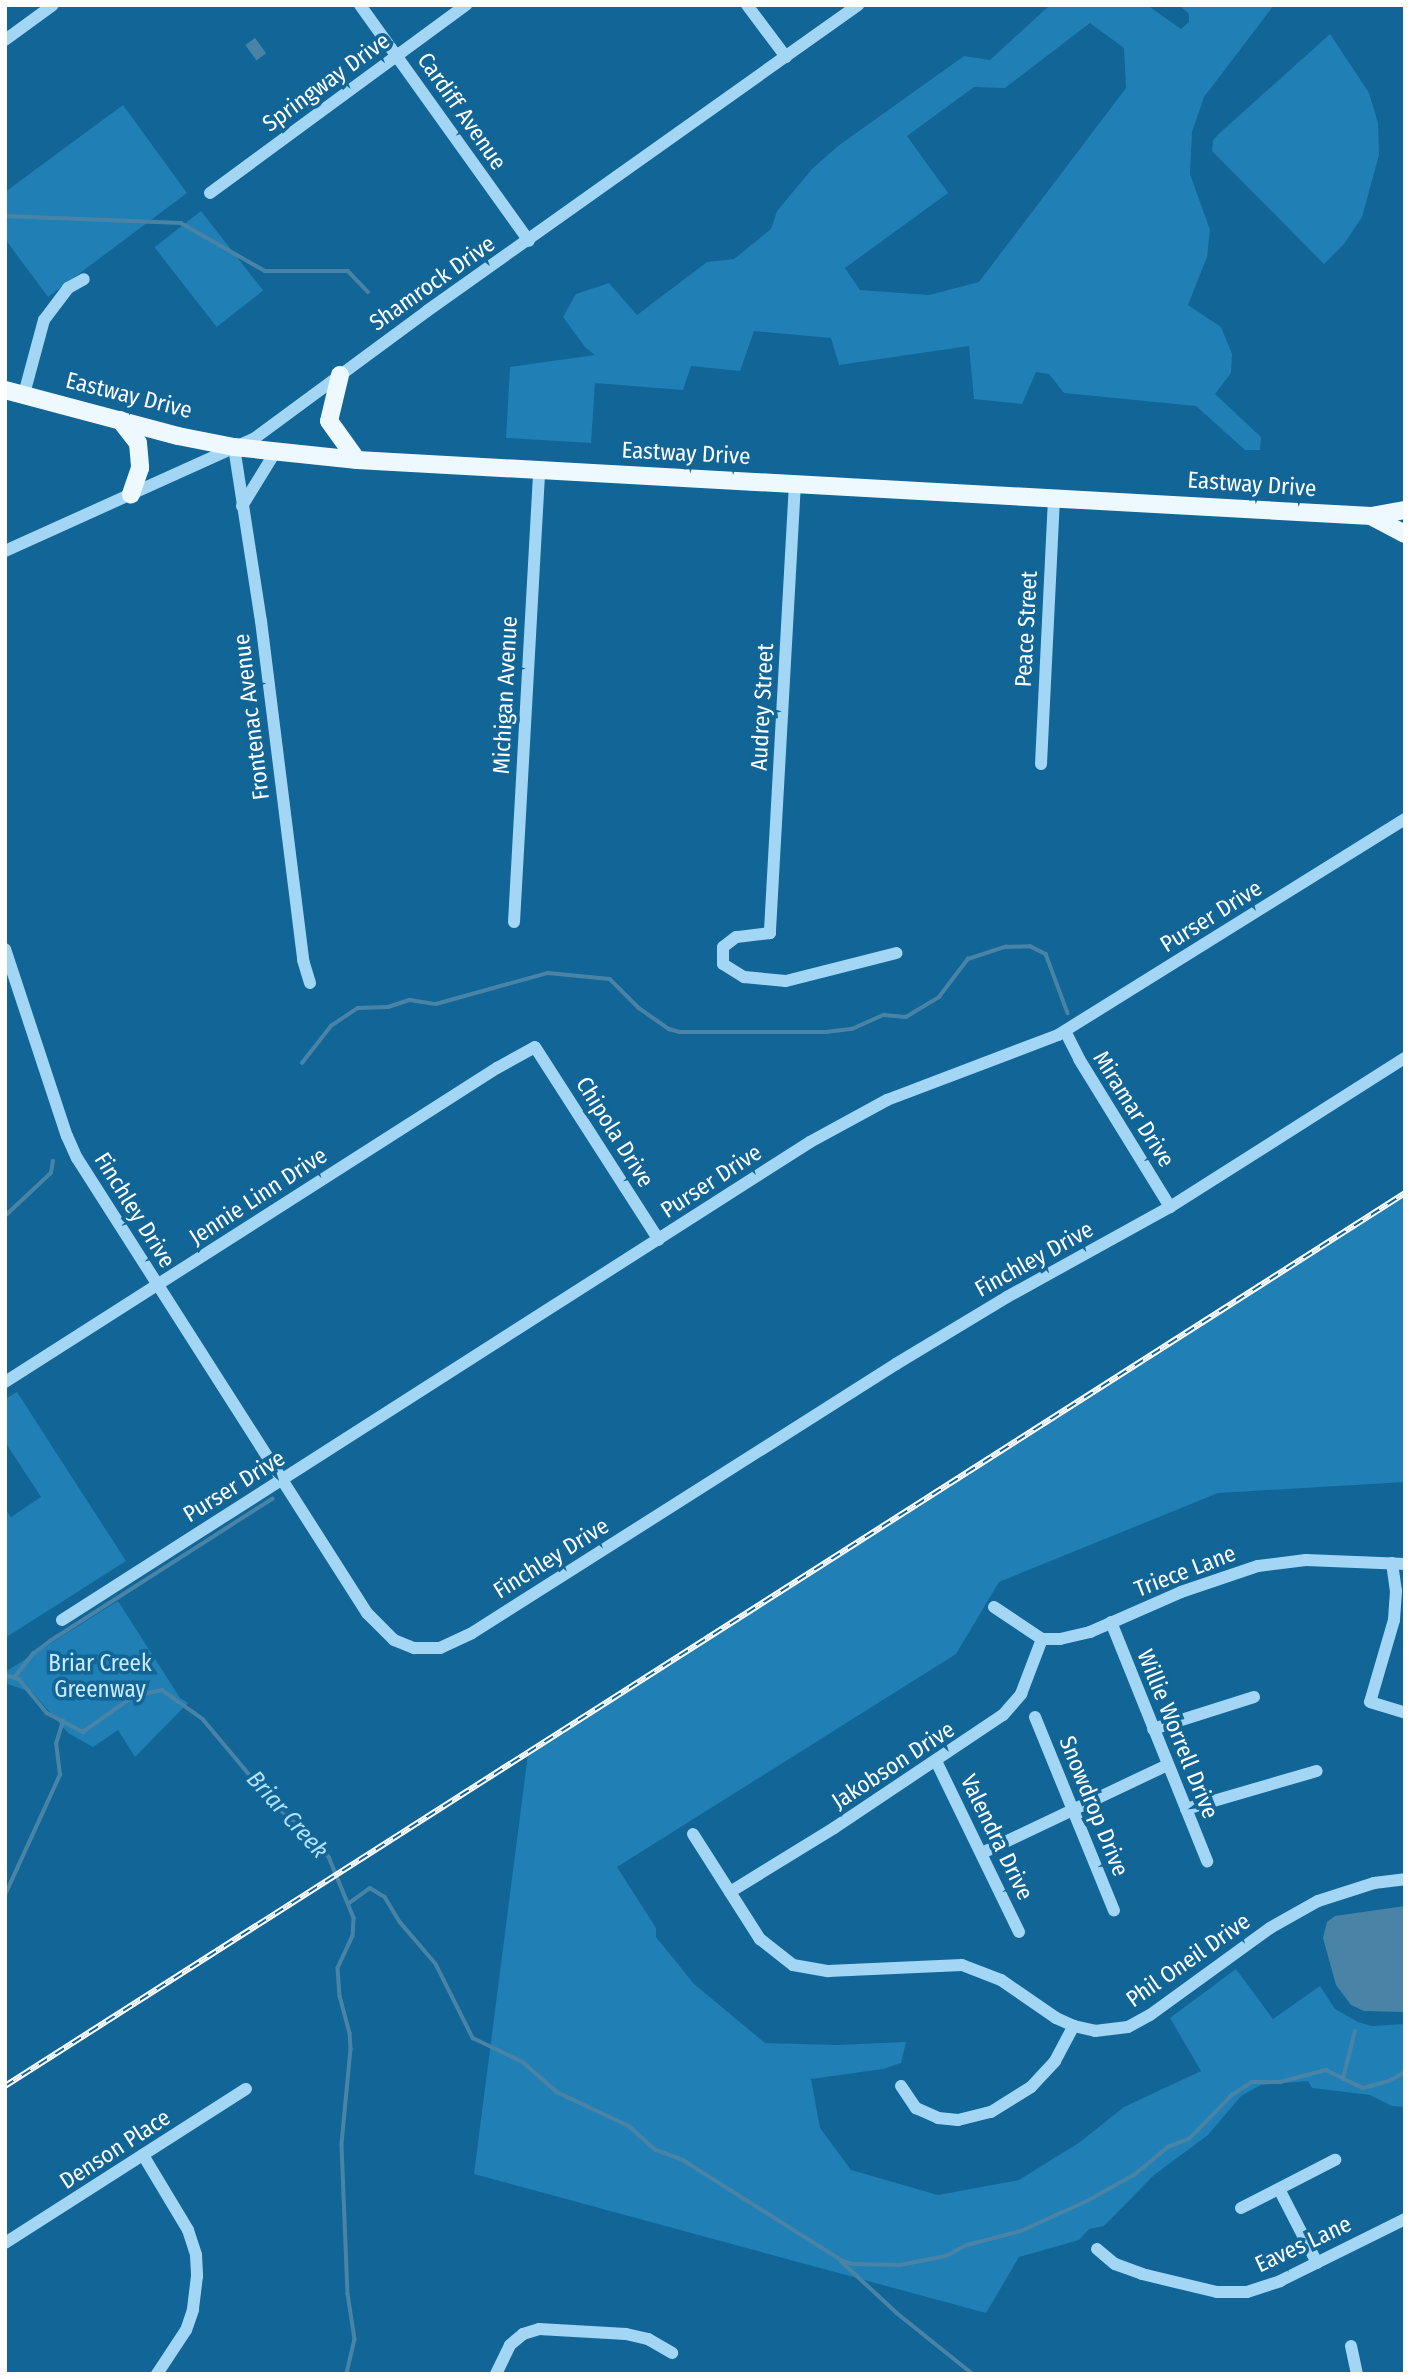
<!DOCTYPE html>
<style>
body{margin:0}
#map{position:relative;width:1410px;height:2379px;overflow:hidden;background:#116597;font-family:"Fira Sans Condensed",sans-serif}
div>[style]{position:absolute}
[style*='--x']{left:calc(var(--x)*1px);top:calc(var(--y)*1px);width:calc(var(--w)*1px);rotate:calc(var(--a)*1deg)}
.green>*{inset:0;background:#207fb4;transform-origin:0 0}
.water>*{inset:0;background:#4984a7;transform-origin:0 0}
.stream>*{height:3.5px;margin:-1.75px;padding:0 1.75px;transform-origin:1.75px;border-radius:1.75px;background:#4984a7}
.minor>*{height:12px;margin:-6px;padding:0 6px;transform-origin:6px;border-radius:6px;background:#a2d6f4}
.major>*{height:18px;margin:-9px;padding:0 9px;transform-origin:9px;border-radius:9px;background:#eef8ff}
.rail>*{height:6px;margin-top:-3px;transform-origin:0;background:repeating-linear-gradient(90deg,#116597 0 10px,#fff 0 20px);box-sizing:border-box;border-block:2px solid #fff}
span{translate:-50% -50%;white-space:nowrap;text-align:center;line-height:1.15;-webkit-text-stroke:7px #116597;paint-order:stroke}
.street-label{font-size:23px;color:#fff}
.park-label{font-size:23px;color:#caebfe}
.water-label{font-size:24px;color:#b2e1fa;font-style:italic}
.frame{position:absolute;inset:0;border:7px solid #fff;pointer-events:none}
</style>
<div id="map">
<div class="green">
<i style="clip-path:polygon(evenodd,1050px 5px,1147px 5px,1181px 29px,1189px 22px,1189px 14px,1179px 5px,1274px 5px,1204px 97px,1192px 132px,1190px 174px,1210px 230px,1207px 257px,1188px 305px,1221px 327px,1232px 354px,1231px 373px,1215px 394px,1261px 437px,1260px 450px,1245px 450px,1196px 406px,1064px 393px,1049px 374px,1036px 372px,1022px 404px,974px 399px,969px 346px,839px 365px,831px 338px,754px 331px,740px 371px,691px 366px,683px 390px,595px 383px,591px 443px,506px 438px,510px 367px,595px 355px,585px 347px,563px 317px,576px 294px,609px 283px,637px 315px,707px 262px,734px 259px,771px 229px,777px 211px,812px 169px,838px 146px,964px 56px,990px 60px,1050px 5px,1090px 23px,1124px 48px,1126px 88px,979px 282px,929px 295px,860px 290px,845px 268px,948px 193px,907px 136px,974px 87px,1005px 88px,1090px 23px)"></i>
<i style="clip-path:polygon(1330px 34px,1369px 93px,1378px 123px,1379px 155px,1362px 217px,1344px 244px,1324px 264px,1212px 151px,1213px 140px,1222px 131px)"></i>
<i style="clip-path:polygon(123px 105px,187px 193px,48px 297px,5px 239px,5px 192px)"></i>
<i style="left:201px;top:211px;width:101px;height:59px;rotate:52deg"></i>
<i style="clip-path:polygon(1405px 1195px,1405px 1482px,1218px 1493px,999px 1582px,956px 1654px,617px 1867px,656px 1928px,656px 1937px,694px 1984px,765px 2043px,837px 2045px,906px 2042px,901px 2063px,883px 2069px,811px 2079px,820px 2128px,851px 2170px,938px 2195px,1019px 2180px,1080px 2142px,1124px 2107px,1201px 2071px,1170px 2018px,1236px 1969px,1273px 2019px,1320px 1986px,1335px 2009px,1358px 2022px,1372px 2026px,1405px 2024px,1405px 2107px,1392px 2106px,1370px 2095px,1312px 2088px,1308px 2081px,1261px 2085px,1241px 2096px,1208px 2135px,1154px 2175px,1104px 2226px,1089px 2229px,1079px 2240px,1019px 2257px,986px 2313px,474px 2174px,528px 1754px)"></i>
<i style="clip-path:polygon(17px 1392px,126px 1561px,5px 1638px,5px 1509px,11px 1517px,41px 1497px,5px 1442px,5px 1399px)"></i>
<i style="clip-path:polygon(118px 1601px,180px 1698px,188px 1703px,135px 1757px,118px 1730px,93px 1747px,68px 1733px,33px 1693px,5px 1683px,5px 1672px)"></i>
</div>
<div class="water">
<i style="left:255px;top:38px;width:19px;height:12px;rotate:54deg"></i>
<i style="clip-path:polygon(1405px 1906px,1405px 2012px,1364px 2011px,1351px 2005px,1336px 1985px,1323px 1938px,1327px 1922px,1335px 1916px)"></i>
</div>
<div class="stream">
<i style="--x:5;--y:216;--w:176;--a:2.3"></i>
<i style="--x:181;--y:223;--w:97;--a:29.7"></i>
<i style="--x:265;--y:271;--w:83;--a:0"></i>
<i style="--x:348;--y:271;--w:29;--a:46"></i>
<i style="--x:302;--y:1063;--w:47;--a:-51.9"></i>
<i style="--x:331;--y:1026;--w:32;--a:-34"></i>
<i style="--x:358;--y:1008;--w:30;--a:-2"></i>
<i style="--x:388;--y:1007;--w:23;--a:-18"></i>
<i style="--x:410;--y:1000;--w:26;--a:9"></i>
<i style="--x:436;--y:1004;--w:116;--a:-15.5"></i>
<i style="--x:548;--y:973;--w:62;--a:5.5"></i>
<i style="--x:610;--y:979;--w:41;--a:45"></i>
<i style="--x:639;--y:1008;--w:37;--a:35"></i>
<i style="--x:669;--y:1029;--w:11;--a:15"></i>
<i style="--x:680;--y:1032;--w:146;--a:0"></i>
<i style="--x:826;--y:1032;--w:26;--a:-7"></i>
<i style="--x:852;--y:1029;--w:35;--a:-24"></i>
<i style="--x:884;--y:1015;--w:22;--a:5"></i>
<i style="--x:906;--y:1017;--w:39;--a:-31"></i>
<i style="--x:939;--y:997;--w:48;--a:-52.7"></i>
<i style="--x:968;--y:959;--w:40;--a:-18"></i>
<i style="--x:1006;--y:947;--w:24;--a:-2"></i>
<i style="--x:1030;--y:946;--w:18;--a:27"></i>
<i style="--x:1046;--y:954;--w:63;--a:69.6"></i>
<i style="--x:5;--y:1216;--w:63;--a:-43.1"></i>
<i style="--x:51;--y:1173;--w:12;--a:-81"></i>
<i style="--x:5;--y:1675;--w:15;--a:16"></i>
<i style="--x:19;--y:1679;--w:44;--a:50.5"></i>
<i style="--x:47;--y:1713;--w:41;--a:27.8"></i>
<i style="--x:83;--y:1732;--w:62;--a:-35.2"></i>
<i style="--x:134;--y:1696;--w:29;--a:-12"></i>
<i style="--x:162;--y:1690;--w:50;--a:35.3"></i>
<i style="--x:203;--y:1719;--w:111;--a:50.1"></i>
<i style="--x:274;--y:1804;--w:56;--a:41.4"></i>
<i style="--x:316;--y:1841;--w:21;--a:51"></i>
<i style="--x:329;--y:1857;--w:66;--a:67.7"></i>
<i style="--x:354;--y:1918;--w:18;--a:93"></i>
<i style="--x:353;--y:1936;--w:35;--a:115"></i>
<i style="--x:338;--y:1968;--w:28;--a:86"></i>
<i style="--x:340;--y:1996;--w:38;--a:75"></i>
<i style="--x:350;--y:2033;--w:16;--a:86"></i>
<i style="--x:351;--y:2049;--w:96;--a:95.4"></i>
<i style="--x:342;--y:2145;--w:149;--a:87.7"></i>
<i style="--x:348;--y:2294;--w:46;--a:81.2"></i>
<i style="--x:355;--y:2339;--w:36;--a:103"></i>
<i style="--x:14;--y:1678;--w:31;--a:-52"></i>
<i style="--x:33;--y:1654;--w:21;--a:-37"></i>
<i style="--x:50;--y:1641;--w:264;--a:-32.6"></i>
<i style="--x:5;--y:1895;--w:132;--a:-65.4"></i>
<i style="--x:60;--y:1775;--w:31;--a:-97"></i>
<i style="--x:56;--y:1744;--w:24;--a:-73"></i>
<i style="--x:348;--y:1904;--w:27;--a:-36"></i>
<i style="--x:370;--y:1888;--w:17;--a:31"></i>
<i style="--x:385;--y:1897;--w:29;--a:59"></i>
<i style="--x:400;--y:1922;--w:55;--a:49.4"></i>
<i style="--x:436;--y:1964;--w:83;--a:63.4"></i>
<i style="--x:473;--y:2038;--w:55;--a:25.6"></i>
<i style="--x:523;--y:2062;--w:45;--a:41.4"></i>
<i style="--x:557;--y:2092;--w:80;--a:25.3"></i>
<i style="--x:629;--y:2126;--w:36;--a:42"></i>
<i style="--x:656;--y:2150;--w:29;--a:20"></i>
<i style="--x:683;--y:2160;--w:187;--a:32.3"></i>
<i style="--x:841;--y:2260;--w:12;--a:20"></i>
<i style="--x:852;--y:2264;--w:48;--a:1.2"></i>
<i style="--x:900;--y:2265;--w:47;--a:-11.1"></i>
<i style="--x:946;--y:2256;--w:24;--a:-28"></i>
<i style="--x:967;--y:2245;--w:56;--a:-14.5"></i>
<i style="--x:1021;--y:2231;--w:72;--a:-24.4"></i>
<i style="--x:1087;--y:2201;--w:54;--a:-29"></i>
<i style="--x:1134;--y:2175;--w:44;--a:-39.5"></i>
<i style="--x:1168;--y:2147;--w:22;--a:-21"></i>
<i style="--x:1189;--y:2139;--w:62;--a:-45.7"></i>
<i style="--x:1232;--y:2095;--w:24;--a:-33"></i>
<i style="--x:1252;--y:2082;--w:28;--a:0"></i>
<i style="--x:1280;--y:2082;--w:48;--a:-14.6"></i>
<i style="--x:1326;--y:2070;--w:41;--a:25.9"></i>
<i style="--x:1363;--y:2088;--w:27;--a:-15"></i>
<i style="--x:1389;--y:2081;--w:18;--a:-29"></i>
<i style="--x:1343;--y:2079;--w:49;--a:-76"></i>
<i style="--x:842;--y:2262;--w:75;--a:42.8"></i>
<i style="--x:897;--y:2313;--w:97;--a:38.8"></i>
</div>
<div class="minor">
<i style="--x:360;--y:5;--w:290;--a:54.4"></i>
<i style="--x:747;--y:5;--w:65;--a:53.1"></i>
<i style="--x:5;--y:40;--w:59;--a:-36.1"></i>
<i style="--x:210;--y:193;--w:318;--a:-36.3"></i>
<i style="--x:24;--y:394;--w:77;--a:-74.9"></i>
<i style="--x:44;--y:320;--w:40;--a:-53"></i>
<i style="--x:68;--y:288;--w:18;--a:-29"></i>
<i style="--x:234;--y:447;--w:176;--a:81.2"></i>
<i style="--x:261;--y:621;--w:342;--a:82.9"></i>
<i style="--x:303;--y:960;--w:24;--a:73"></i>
<i style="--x:795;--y:483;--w:451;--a:93.2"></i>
<i style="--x:770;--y:933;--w:34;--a:173"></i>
<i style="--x:736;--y:937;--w:16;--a:142"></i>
<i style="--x:723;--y:947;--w:17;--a:90"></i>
<i style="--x:723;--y:964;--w:25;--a:32"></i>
<i style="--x:744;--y:977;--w:42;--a:5.4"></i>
<i style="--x:786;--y:981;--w:114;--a:-14.2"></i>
<i style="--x:242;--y:506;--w:65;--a:-58.3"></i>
<i style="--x:5;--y:551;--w:274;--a:-24.3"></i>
<i style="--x:255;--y:438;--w:214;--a:-36.4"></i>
<i style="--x:427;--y:311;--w:529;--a:-35.37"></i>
<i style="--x:1041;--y:764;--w:267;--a:-87.2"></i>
<i style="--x:514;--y:922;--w:454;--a:-86.8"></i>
<i style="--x:5;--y:949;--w:197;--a:71.7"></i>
<i style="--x:67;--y:1136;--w:24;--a:66"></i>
<i style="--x:77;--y:1158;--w:540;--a:57.49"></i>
<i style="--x:367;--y:1613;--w:38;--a:45"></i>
<i style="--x:394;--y:1640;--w:22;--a:22"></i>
<i style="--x:414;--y:1648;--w:26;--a:0"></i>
<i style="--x:440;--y:1648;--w:35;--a:-25"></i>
<i style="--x:472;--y:1633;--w:502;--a:-32.39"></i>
<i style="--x:896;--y:1364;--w:130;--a:-31.1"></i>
<i style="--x:1007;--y:1297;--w:186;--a:-28.9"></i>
<i style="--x:1170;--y:1207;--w:278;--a:-32.4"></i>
<i style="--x:1065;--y:1031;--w:31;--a:63"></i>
<i style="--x:1079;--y:1059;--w:174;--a:58.4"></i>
<i style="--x:5;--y:1382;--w:584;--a:-32.55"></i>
<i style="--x:497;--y:1068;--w:43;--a:-28.9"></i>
<i style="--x:535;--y:1047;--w:229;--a:57.3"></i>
<i style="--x:1392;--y:1563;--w:28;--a:82"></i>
<i style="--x:1396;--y:1591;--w:29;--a:94"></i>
<i style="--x:1394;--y:1620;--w:85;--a:106.3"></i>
<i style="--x:1370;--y:1702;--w:37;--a:17"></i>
<i style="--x:994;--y:1607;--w:58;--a:33.7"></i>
<i style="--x:1042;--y:1639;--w:18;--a:0"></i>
<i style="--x:1060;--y:1639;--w:31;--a:-13"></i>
<i style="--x:1090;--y:1632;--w:99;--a:-23.7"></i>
<i style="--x:1181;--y:1592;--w:81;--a:-18.7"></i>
<i style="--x:1258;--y:1566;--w:48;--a:-7.1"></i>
<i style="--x:1306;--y:1560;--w:99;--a:2.3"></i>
<i style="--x:62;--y:1620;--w:888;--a:-32.58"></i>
<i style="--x:810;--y:1142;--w:88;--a:-28.6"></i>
<i style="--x:887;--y:1100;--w:183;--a:-20.8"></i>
<i style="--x:1058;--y:1035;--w:409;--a:-31.9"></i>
<i style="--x:1111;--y:1622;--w:258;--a:68.1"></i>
<i style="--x:1035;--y:1717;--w:209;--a:67.8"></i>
<i style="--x:1153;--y:1729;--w:106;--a:-17.6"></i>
<i style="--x:936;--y:1761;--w:190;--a:64.1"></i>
<i style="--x:1186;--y:1809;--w:136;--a:-16.2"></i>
<i style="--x:693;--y:1834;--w:125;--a:57.5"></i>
<i style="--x:760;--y:1939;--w:42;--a:38.2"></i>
<i style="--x:793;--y:1965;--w:36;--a:10"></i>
<i style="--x:828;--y:1971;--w:134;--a:-2.6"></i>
<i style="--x:962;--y:1965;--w:42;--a:21"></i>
<i style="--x:1001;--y:1980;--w:67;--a:34.6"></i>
<i style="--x:1056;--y:2018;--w:20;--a:24"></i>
<i style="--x:1074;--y:2026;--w:22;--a:13"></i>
<i style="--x:1095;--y:2031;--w:33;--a:-7"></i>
<i style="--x:1128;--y:2027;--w:25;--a:-29"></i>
<i style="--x:1150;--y:2015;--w:148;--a:-35.9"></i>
<i style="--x:1270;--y:1928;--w:55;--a:-29.4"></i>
<i style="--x:1318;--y:1901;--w:59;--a:-17.8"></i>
<i style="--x:1374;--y:1883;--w:31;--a:-7"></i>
<i style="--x:982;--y:1853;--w:205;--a:-25.4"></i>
<i style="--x:730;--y:1892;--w:122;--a:-31.6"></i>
<i style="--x:834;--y:1828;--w:203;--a:-33.8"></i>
<i style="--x:1003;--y:1715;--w:28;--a:-49"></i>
<i style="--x:1021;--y:1694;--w:59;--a:-69.1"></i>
<i style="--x:901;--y:2086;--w:27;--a:56"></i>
<i style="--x:916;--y:2108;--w:24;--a:24"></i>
<i style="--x:938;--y:2118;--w:20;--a:6"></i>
<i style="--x:958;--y:2120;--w:34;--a:-14"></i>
<i style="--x:991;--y:2112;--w:47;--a:-32"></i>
<i style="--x:1031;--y:2087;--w:35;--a:-47"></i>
<i style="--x:1055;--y:2061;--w:40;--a:-62"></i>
<i style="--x:143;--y:2155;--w:87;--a:59"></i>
<i style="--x:188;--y:2230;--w:26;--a:72"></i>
<i style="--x:196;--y:2255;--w:21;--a:87"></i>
<i style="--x:197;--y:2276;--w:34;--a:97"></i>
<i style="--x:193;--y:2310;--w:21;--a:109"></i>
<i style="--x:186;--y:2330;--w:53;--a:123.4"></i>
<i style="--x:1279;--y:2189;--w:83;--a:62.8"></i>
<i style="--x:1241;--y:2208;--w:106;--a:-27.1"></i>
<i style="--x:5;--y:2243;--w:286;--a:-32.6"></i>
<i style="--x:1097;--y:2249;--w:23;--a:40"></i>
<i style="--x:1115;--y:2264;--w:29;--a:20"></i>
<i style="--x:1142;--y:2274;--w:77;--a:13.5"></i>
<i style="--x:1217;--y:2292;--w:30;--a:0"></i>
<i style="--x:1247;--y:2292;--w:35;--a:-18"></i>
<i style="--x:1280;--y:2281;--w:140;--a:-26.4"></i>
<i style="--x:1351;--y:2346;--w:29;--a:78"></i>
<i style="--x:496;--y:2374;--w:32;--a:-64"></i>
<i style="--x:510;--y:2345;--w:17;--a:-40"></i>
<i style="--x:523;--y:2334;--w:17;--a:-17"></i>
<i style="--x:539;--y:2329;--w:87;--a:3.3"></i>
<i style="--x:626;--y:2334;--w:23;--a:13"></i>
<i style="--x:648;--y:2339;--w:28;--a:30"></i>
</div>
<div class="major">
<i style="--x:340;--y:375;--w:47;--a:103.4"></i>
<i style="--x:329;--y:421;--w:48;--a:54.3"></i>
<i style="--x:5;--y:390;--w:179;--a:14.9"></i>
<i style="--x:178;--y:436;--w:57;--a:11.1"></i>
<i style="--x:234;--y:447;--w:124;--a:6"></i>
<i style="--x:357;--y:460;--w:1016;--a:3.16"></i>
<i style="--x:1371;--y:516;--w:35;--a:-10"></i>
<i style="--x:120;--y:420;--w:29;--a:52"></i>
<i style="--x:138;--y:443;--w:25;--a:85"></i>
<i style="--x:140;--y:468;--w:28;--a:109"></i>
<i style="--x:1371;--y:516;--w:38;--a:28"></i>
</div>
<div class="rail">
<i style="--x:5;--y:2086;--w:1661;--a:-32.53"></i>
</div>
<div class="street-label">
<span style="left:326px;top:82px;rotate:-36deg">Springway Drive</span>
<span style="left:462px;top:111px;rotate:55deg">Cardiff Avenue</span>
<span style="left:432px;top:283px;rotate:-35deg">Shamrock Drive</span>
<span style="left:129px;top:395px;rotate:14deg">Eastway Drive</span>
<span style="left:686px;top:453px;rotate:3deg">Eastway Drive</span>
<span style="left:1252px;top:484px;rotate:4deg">Eastway Drive</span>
<span style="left:1026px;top:629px;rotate:-87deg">Peace Street</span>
<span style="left:505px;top:695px;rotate:-87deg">Michigan Avenue</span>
<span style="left:762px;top:707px;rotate:-87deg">Audrey Street</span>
<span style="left:251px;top:717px;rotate:-97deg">Frontenac Avenue</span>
<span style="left:1211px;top:916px;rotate:-32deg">Purser Drive</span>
<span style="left:1134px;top:1109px;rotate:58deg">Miramar Drive</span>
<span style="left:615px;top:1132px;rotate:58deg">Chipola Drive</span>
<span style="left:711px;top:1181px;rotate:-33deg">Purser Drive</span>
<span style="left:258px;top:1196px;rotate:-33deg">Jennie Linn Drive</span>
<span style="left:135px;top:1210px;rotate:58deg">Finchley Drive</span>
<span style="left:1034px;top:1259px;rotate:-29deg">Finchley Drive</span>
<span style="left:234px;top:1486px;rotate:-32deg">Purser Drive</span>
<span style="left:551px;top:1558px;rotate:-32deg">Finchley Drive</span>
<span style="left:1185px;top:1571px;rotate:-21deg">Triece Lane</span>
<span style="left:1178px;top:1734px;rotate:68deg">Willie Worrell Drive</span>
<span style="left:893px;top:1765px;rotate:-33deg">Jakobson Drive</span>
<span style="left:1094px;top:1806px;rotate:68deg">Snowdrop Drive</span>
<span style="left:997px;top:1837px;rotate:64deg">Valendra Drive</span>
<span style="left:1188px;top:1960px;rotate:-35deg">Phil Oneil Drive</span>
<span style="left:115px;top:2149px;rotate:-33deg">Denson Place</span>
<span style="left:1303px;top:2244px;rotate:-25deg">Eaves Lane</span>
</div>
<div class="park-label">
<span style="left:100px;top:1676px">Briar Creek<br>Greenway</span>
</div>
<div class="water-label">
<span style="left:287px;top:1815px;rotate:48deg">Briar Creek</span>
</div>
<div class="frame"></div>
</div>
